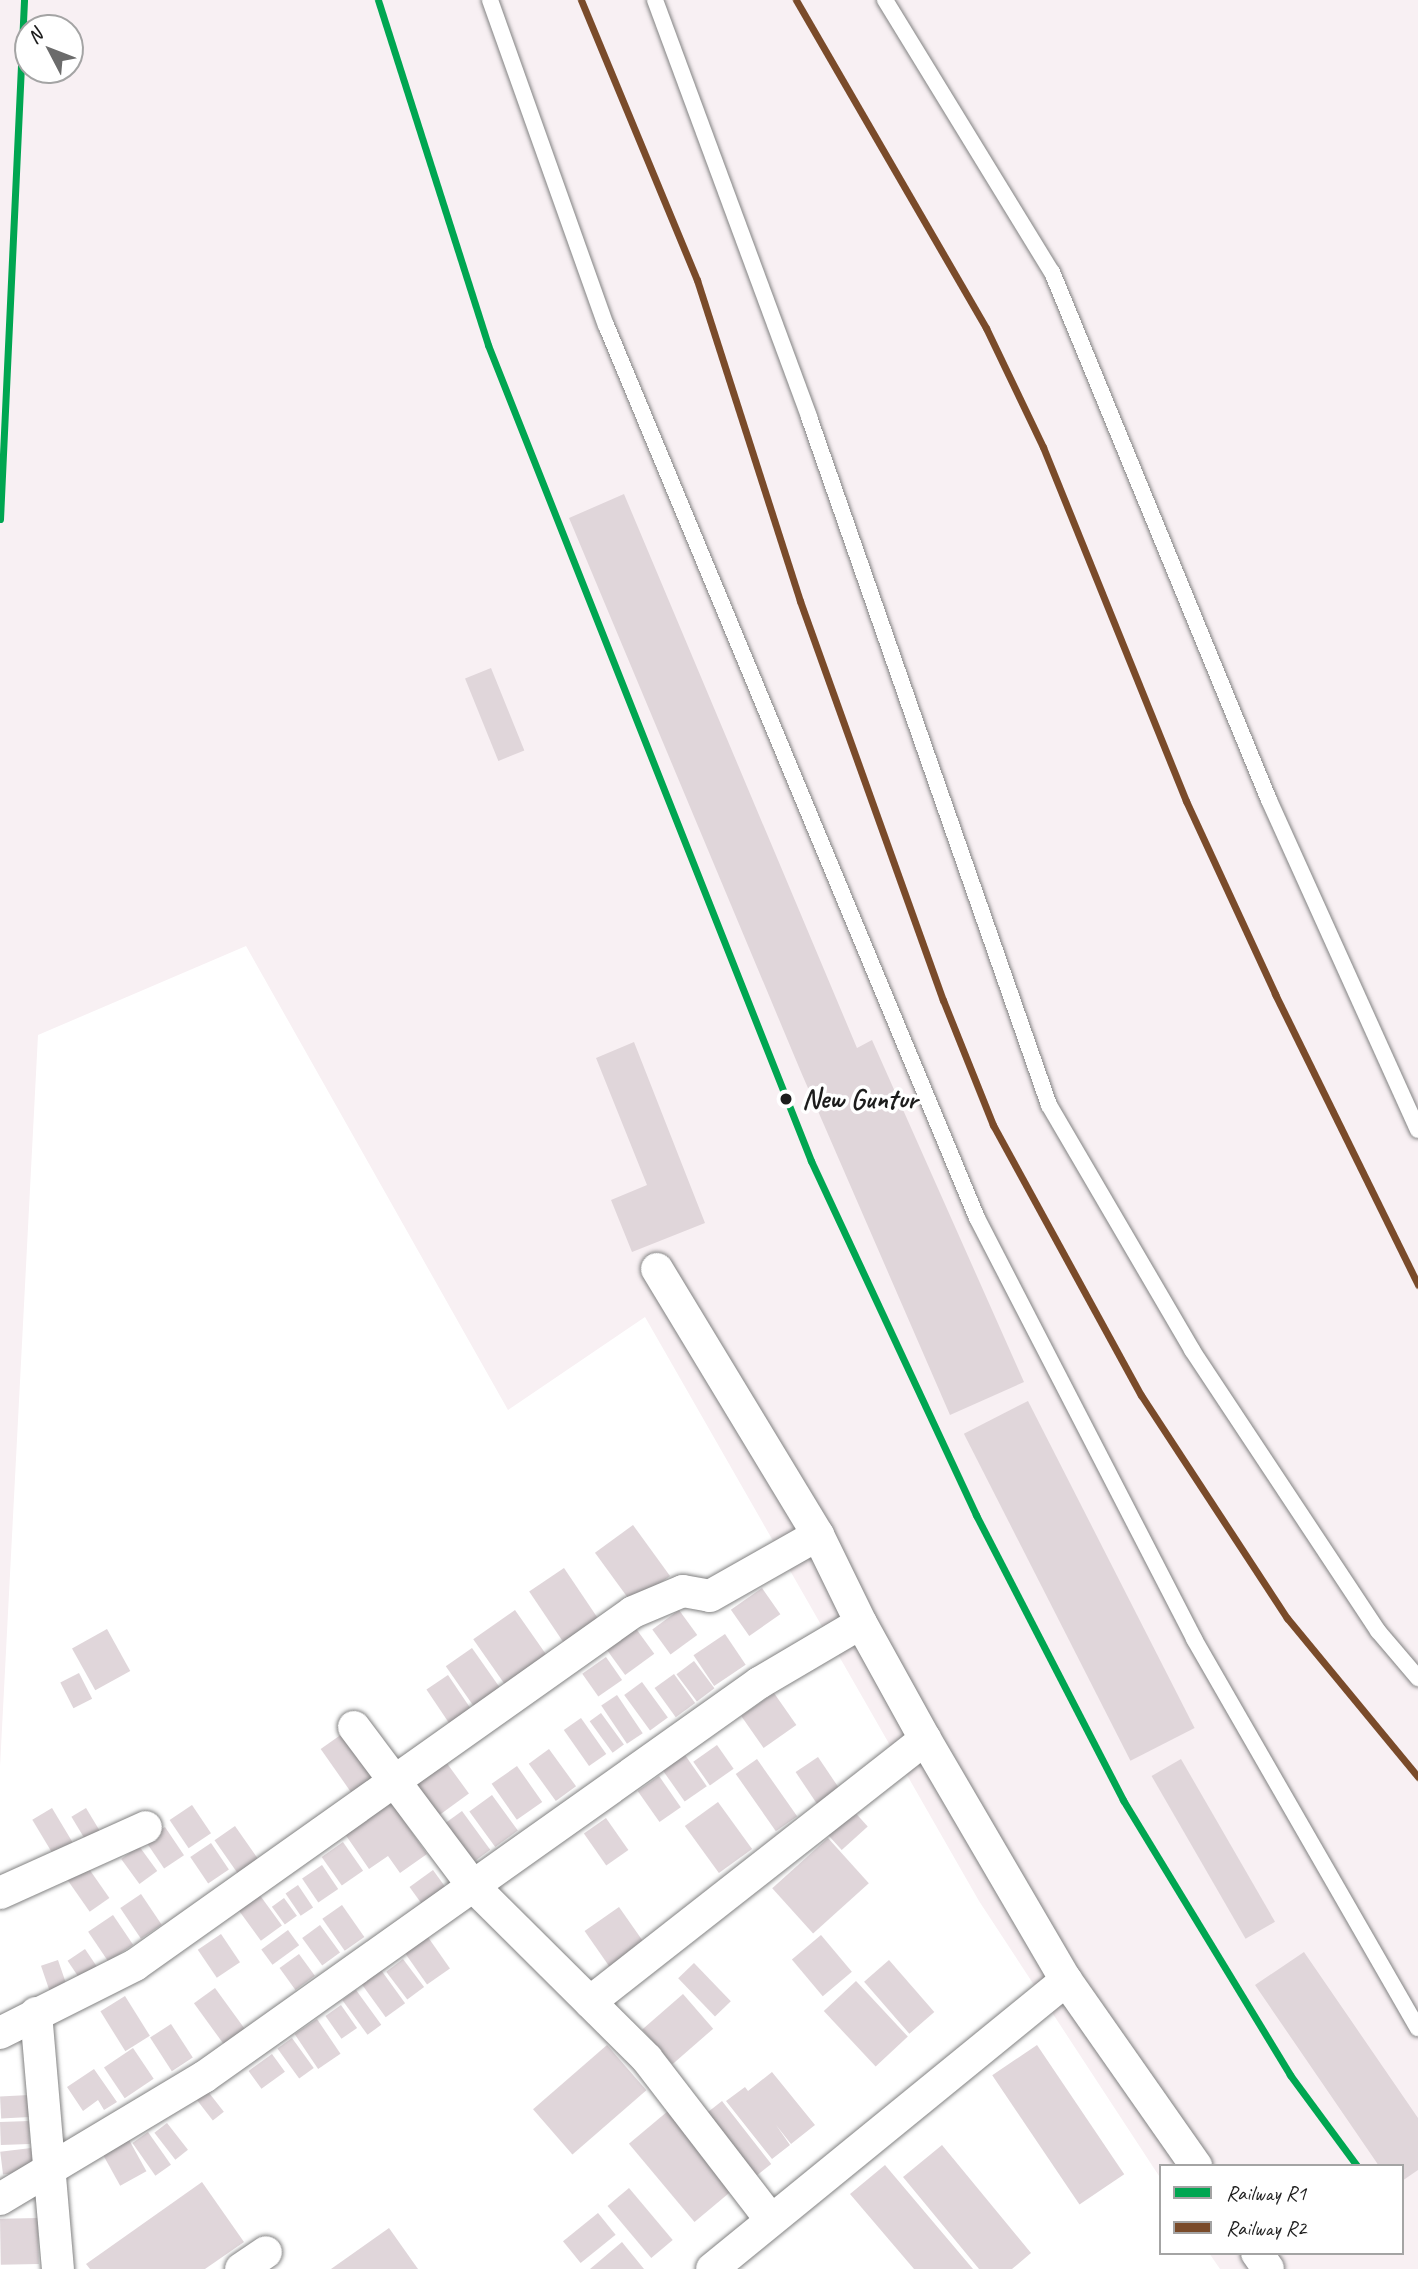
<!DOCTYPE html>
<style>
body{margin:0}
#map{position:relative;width:1418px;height:2269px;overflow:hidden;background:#fff;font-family:Caveat,sans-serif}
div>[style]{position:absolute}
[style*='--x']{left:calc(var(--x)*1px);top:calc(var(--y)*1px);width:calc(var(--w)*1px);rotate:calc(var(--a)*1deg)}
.built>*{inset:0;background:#f8f0f3}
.building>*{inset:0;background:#e0d6da;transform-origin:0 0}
.roads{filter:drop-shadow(0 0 2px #828282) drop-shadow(0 0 2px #828282)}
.service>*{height:16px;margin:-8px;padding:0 8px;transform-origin:8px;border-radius:8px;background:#fff}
.minor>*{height:32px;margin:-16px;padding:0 16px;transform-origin:16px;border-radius:16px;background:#fff}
.rail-1>*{height:7px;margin:-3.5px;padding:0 3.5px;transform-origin:3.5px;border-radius:3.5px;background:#00a651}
.rail-2>*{height:7px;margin:-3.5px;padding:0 3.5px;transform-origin:3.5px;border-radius:3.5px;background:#7a4b2a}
.dots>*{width:19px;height:19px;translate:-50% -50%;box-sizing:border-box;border:4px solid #fff;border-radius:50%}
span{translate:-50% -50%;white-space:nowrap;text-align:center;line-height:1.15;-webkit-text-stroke:7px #fff;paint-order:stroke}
.stop-label{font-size:28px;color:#1c1c1c;font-weight:700}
.left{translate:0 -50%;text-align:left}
.legend{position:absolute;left:1159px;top:2164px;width:245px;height:91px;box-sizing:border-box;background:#fff;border:2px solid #a4a4a4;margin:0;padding:9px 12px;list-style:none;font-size:21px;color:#1c1c1c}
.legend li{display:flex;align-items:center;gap:14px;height:35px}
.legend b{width:35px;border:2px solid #a4a4a4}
.north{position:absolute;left:14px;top:14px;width:70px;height:70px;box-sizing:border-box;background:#fff;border:2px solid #a4a4a4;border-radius:50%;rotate:312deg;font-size:19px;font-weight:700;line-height:28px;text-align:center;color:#1c1c1c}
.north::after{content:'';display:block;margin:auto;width:24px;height:32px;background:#6b6b6b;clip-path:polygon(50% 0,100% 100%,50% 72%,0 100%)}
</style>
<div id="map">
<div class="built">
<i style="clip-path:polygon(evenodd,0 0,1418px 0,1418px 2269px,1220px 2269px,1209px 2253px,1402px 2253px,1402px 2166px,1161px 2166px,1161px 2179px,979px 1901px,645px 1317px,508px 1410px,246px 946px,38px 1035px,0 1767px,0 0,28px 28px,70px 28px,70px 70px,28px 70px,28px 28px)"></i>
</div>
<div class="building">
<i style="clip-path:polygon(624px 494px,857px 1048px,872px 1040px,1024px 1382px,950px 1415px,801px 1072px,569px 518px)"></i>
<i style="left:491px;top:668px;width:89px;height:28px;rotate:68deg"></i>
<i style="clip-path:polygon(634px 1042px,705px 1223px,632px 1252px,611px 1200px,647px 1185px,596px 1058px)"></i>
<i style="left:1028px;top:1401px;width:367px;height:72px;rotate:63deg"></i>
<i style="left:633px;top:1525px;width:63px;height:47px;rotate:54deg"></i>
<i style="left:564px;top:1568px;width:69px;height:42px;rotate:56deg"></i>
<i style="left:762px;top:1588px;width:32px;height:38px;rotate:55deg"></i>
<i style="left:515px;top:1610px;width:58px;height:51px;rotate:55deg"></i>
<i style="left:679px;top:1610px;width:31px;height:33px;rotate:54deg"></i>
<i style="left:629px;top:1619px;width:43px;height:36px;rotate:54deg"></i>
<i style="left:107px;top:1629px;width:48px;height:40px;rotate:61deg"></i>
<i style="left:725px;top:1634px;width:37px;height:38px;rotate:56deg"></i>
<i style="left:472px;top:1648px;width:56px;height:32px;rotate:55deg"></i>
<i style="left:606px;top:1657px;width:28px;height:29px;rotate:55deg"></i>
<i style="left:694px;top:1661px;width:34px;height:22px;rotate:53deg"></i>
<i style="left:79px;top:1673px;width:29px;height:21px;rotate:63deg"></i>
<i style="left:674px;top:1674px;width:36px;height:24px;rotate:54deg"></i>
<i style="left:448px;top:1675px;width:50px;height:26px;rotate:56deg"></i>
<i style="left:642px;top:1682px;width:44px;height:22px;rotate:54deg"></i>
<i style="left:774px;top:1693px;width:39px;height:40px;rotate:55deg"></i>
<i style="left:617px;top:1695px;width:46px;height:19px;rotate:56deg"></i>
<i style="left:601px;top:1713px;width:39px;height:14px;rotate:54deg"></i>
<i style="left:581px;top:1718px;width:44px;height:21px;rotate:55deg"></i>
<i style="left:342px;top:1734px;width:58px;height:26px;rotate:55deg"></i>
<i style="left:717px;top:1745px;width:29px;height:29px;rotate:55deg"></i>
<i style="left:549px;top:1749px;width:46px;height:25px;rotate:54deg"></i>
<i style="left:685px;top:1755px;width:38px;height:27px;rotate:55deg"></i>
<i style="left:818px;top:1757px;width:42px;height:27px;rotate:56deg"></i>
<i style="left:757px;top:1759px;width:70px;height:26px;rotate:55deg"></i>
<i style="left:1181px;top:1759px;width:188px;height:34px;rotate:60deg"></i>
<i style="left:446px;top:1762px;width:39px;height:39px;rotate:54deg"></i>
<i style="left:517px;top:1766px;width:44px;height:31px;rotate:55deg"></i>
<i style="left:659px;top:1776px;width:38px;height:26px;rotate:55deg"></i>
<i style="left:492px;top:1795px;width:44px;height:28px;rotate:54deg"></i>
<i style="clip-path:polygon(391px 1802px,427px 1854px,400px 1873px,388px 1856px,369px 1869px,345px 1834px)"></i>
<i style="left:718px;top:1802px;width:58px;height:41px;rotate:54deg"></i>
<i style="left:192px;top:1805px;width:34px;height:27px;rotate:56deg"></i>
<i style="left:52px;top:1808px;width:44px;height:23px;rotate:59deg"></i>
<i style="left:86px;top:1808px;width:29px;height:17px;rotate:59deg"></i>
<i style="left:851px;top:1808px;width:25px;height:35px;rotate:48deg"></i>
<i style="left:462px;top:1811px;width:48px;height:29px;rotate:54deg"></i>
<i style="left:606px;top:1818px;width:39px;height:27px;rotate:55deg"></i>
<i style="left:235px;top:1826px;width:40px;height:25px;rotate:55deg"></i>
<i style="left:165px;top:1827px;width:34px;height:24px;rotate:56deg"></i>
<i style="left:828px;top:1838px;width:61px;height:75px;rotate:48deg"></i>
<i style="left:343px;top:1842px;width:35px;height:26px;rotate:55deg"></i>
<i style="left:211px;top:1843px;width:32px;height:25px;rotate:56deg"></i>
<i style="left:139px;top:1846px;width:31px;height:22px;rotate:54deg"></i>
<i style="left:322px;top:1865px;width:29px;height:24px;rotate:56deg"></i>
<i style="left:87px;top:1866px;width:39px;height:24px;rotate:55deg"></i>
<i style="left:433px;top:1870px;width:24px;height:29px;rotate:54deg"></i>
<i style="left:298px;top:1885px;width:27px;height:15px;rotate:56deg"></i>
<i style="left:141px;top:1894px;width:37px;height:25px;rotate:56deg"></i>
<i style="left:259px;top:1894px;width:39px;height:26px;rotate:54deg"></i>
<i style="left:284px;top:1898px;width:22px;height:15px;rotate:54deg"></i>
<i style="left:342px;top:1905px;width:39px;height:24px;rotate:55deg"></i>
<i style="left:619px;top:1907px;width:44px;height:42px;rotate:55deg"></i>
<i style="left:113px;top:1915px;width:36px;height:30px;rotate:56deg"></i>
<i style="left:320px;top:1925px;width:34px;height:22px;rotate:54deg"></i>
<i style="left:288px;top:1930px;width:19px;height:33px;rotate:54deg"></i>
<i style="left:423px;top:1930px;width:47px;height:28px;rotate:55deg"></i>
<i style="left:221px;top:1934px;width:34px;height:28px;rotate:56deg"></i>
<i style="left:821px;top:1935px;width:48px;height:38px;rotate:50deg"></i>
<i style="left:85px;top:1949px;width:29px;height:21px;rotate:56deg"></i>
<i style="clip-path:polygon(1304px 1952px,1418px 2118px,1418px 2170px,1402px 2181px,1402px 2166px,1379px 2166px,1255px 1985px)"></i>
<i style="left:299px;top:1954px;width:27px;height:24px;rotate:54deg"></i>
<i style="left:403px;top:1959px;width:35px;height:21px;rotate:53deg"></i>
<i style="left:58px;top:1960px;width:34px;height:18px;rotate:71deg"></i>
<i style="left:889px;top:1960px;width:69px;height:33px;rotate:49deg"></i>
<i style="left:694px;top:1963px;width:53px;height:22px;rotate:46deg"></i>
<i style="left:381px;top:1970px;width:41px;height:24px;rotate:54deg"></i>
<i style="left:856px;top:1981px;width:76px;height:44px;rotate:47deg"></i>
<i style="left:215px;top:1988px;width:52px;height:26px;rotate:54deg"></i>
<i style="left:356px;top:1990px;width:43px;height:17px;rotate:54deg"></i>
<i style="left:683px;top:1994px;width:46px;height:54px;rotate:49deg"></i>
<i style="left:125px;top:1996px;width:47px;height:29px;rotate:58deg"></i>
<i style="left:341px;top:2005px;width:28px;height:19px;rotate:55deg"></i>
<i style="left:317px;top:2019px;width:42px;height:27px;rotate:56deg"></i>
<i style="left:171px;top:2024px;width:40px;height:25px;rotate:57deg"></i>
<i style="left:292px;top:2038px;width:37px;height:18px;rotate:54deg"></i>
<i style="left:607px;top:2045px;width:60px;height:98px;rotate:49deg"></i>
<i style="left:1037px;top:2045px;width:156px;height:54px;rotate:56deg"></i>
<i style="left:133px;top:2048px;width:37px;height:35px;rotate:56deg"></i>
<i style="left:272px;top:2054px;width:22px;height:29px;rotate:54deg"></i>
<i style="clip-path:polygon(94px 2069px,117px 2102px,104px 2110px,98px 2100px,83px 2111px,67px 2087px)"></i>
<i style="clip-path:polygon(772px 2072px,815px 2125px,791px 2144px,776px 2125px,790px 2145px,772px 2159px,726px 2101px,745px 2087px,748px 2091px)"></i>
<i style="left:206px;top:2089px;width:29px;height:14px;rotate:52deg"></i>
<i style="left:29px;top:2095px;width:22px;height:29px;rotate:87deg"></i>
<i style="left:722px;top:2101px;width:80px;height:25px;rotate:52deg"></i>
<i style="left:668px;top:2111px;width:102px;height:51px;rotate:50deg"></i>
<i style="left:29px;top:2121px;width:23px;height:29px;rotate:88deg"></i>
<i style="left:167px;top:2123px;width:34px;height:16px;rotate:52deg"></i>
<i style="left:148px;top:2132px;width:40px;height:19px;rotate:55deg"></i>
<i style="left:128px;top:2138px;width:38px;height:30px;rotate:61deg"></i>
<i style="clip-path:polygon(942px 2145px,1031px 2253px,1012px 2269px,979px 2269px,903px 2177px)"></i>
<i style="left:31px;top:2148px;width:23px;height:31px;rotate:83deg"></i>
<i style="clip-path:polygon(885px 2165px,973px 2269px,914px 2269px,850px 2194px)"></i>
<i style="clip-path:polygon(202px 2182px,244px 2242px,205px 2269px,90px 2269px,86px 2264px)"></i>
<i style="left:629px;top:2188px;width:68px;height:28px;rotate:50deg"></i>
<i style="left:598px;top:2213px;width:28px;height:45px;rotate:51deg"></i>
<i style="left:38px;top:2218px;width:46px;height:38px;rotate:89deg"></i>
<i style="clip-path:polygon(389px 2228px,418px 2269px,331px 2269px)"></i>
<i style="clip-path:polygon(622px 2242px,644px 2269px,590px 2269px)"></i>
</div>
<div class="roads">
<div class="service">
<i style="--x:490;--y:0;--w:345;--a:70.4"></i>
<i style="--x:606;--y:325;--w:967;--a:67.44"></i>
<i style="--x:977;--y:1218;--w:474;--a:62.7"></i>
<i style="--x:1194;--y:1639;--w:449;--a:60.1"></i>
<i style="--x:655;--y:0;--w:445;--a:69.7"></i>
<i style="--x:809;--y:417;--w:729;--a:70.77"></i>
<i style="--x:1049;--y:1105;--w:284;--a:59.7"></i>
<i style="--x:1192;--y:1350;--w:337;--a:56.5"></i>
<i style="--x:1378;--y:1631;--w:62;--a:49.6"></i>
<i style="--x:885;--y:0;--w:319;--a:58.5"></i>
<i style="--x:1052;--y:272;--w:571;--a:67.66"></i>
<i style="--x:1269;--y:800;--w:362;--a:65.7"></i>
</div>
<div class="minor">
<i style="--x:657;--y:1269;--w:311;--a:58.8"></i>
<i style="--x:818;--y:1535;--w:98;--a:64"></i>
<i style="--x:861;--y:1623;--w:132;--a:61.1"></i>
<i style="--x:925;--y:1739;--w:279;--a:59.7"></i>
<i style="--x:1066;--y:1980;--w:227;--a:55"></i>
<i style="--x:354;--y:1727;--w:199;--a:53.2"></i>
<i style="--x:473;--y:1886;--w:245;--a:44.8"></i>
<i style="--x:647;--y:2059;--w:202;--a:52.4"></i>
<i style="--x:0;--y:1893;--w:160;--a:-24.3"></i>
<i style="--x:590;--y:2002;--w:426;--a:-38.1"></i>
<i style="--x:36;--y:2013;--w:257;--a:85.1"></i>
<i style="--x:0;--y:2033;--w:151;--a:-26.7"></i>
<i style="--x:135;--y:1965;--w:610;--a:-35.33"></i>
<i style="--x:633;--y:1612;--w:54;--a:-22.8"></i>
<i style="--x:683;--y:1591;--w:27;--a:10"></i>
<i style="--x:710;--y:1596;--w:124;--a:-29.5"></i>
<i style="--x:0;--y:2199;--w:238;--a:-30.9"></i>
<i style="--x:204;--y:2077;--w:681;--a:-35.37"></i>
<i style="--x:759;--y:1683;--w:118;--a:-30.5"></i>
<i style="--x:1257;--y:2253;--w:19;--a:55"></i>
<i style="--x:241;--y:2269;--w:30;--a:-34"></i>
<i style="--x:712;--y:2269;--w:457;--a:-39.2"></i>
</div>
</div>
<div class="rail-1">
<i style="--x:378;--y:0;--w:362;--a:72.3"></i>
<i style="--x:488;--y:345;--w:878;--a:68.4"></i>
<i style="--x:811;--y:1161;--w:391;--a:65"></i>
<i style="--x:976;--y:1515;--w:321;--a:62.7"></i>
<i style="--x:1123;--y:1800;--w:322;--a:58.7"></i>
<i style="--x:1290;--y:2075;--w:113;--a:53.6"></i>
<i style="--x:0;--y:519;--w:520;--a:-87.35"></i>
</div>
<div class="rail-2">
<i style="--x:581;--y:0;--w:303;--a:67.5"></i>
<i style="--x:697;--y:280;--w:337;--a:72.2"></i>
<i style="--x:800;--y:601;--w:424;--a:70.3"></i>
<i style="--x:943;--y:1000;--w:135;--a:68.2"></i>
<i style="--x:993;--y:1125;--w:308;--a:61.3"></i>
<i style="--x:1141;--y:1395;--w:267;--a:56.8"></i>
<i style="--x:1287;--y:1618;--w:206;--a:50.5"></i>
<i style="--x:796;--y:0;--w:379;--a:59.9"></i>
<i style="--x:986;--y:328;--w:132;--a:64.4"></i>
<i style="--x:1043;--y:447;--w:382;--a:68"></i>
<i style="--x:1186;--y:801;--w:213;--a:65.2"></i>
<i style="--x:1275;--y:994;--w:324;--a:63.8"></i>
</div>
<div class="dots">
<i style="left:786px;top:1099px;background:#1c1c1c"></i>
</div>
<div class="stop-label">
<span class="left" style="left:802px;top:1099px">New Guntur</span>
</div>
<ul class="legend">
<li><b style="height:9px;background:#00a651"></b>Railway R1</li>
<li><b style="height:9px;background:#7a4b2a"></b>Railway R2</li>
</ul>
<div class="north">N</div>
</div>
